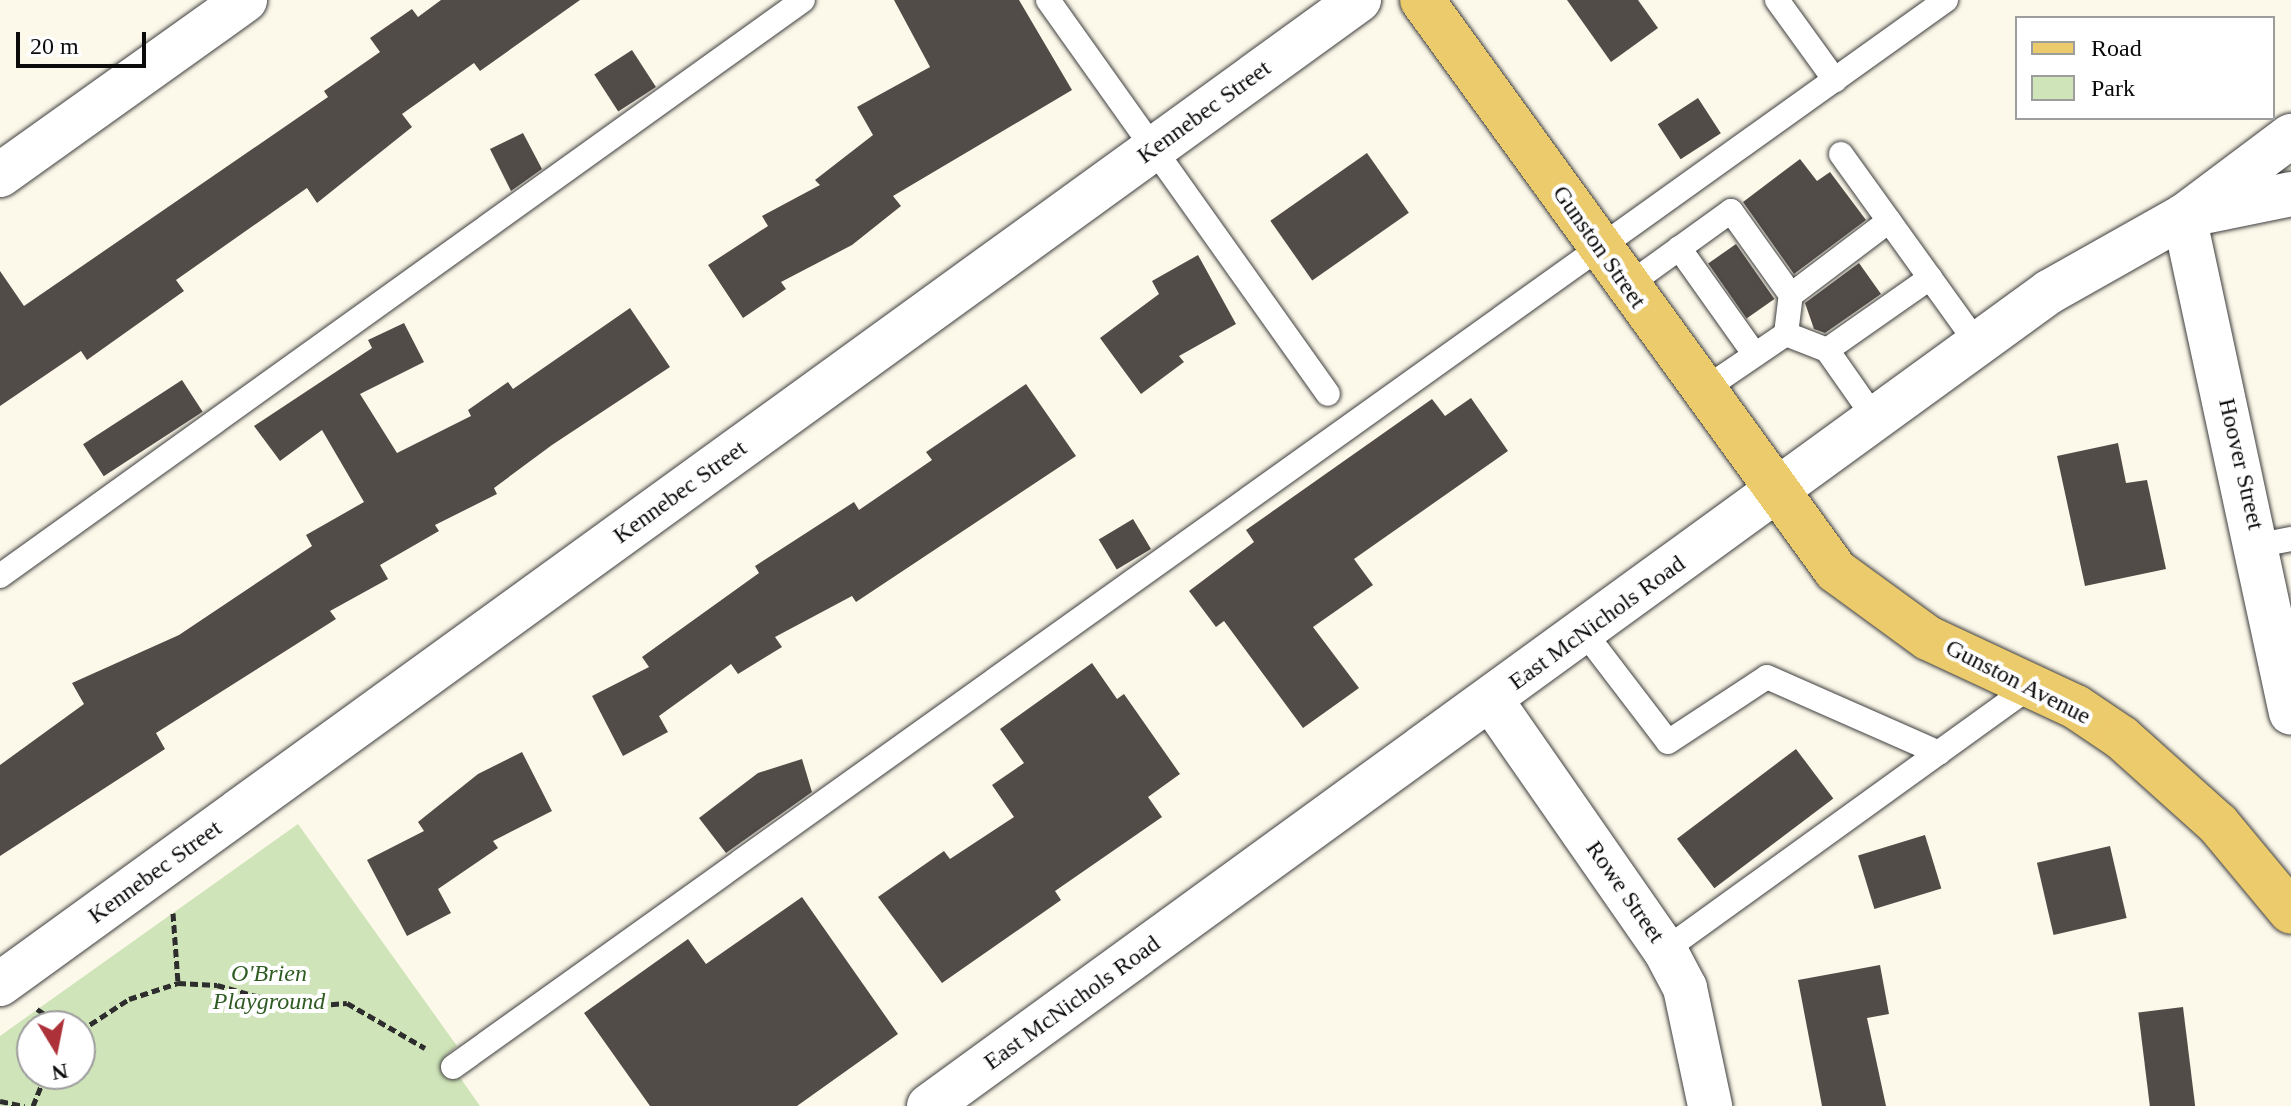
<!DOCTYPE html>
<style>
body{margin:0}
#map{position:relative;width:2291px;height:1106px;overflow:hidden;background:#fdf9ea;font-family:"Times New Roman",serif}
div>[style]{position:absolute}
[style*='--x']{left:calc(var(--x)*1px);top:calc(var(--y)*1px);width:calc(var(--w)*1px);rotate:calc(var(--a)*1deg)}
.green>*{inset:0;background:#cfe4b8}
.building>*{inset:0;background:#524c48;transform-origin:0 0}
.path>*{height:5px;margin-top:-2.5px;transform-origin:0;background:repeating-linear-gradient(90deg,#2d2d2d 0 8px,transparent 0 12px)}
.roads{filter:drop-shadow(0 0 2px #3e3e3e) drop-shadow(0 0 2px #3e3e3e)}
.service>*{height:24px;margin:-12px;padding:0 12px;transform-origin:12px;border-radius:12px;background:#fff}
.minor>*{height:44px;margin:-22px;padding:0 22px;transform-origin:22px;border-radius:22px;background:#fff}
.tertiary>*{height:44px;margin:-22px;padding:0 22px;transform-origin:22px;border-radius:22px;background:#fff}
.primary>*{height:44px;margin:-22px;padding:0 22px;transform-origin:22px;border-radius:22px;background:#eccb6c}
span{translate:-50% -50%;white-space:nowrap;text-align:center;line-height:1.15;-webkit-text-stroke:8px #fff;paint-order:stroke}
.street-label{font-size:24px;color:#0b0b0b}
.park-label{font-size:24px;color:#2f5c22;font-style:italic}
.legend{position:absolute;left:2015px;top:16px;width:260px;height:104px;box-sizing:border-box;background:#fff;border:2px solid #9d9d9d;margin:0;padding:10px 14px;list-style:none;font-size:24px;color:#0b0b0b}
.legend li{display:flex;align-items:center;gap:16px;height:40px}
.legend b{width:40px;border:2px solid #9d9d9d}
.north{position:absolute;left:16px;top:1010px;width:80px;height:80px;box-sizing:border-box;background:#fff;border:2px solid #9d9d9d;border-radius:50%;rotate:170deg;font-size:22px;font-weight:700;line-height:32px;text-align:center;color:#0b0b0b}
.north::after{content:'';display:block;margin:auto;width:28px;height:36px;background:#ad3138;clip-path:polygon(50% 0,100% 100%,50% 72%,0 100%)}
.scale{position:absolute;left:16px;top:32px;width:130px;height:36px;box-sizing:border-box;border:4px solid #0b0b0b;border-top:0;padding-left:10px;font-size:24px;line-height:28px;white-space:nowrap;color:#0b0b0b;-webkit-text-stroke:6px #fff;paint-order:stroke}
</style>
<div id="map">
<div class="green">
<i style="clip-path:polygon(evenodd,298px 824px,457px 1046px,445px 1056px,480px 1106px,0 1106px,0 1036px,298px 824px,32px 1026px,80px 1026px,80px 1074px,32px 1074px,32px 1026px)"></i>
</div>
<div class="building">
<i style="clip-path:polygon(441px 0,580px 0,480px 71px,474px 63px,402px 114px,412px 127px,317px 203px,307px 188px,176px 280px,184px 291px,87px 360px,81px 351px,0 406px,0 271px,24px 306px,328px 97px,324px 91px,380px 52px,370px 38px,412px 9px,418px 17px)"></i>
<i style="clip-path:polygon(894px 0,1019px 0,1072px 90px,893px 196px,901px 206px,852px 245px,781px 282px,786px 289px,743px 318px,708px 265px,768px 226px,762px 216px,820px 185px,815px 180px,873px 135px,857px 107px,930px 67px)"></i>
<i style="clip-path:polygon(1567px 0,1638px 0,1658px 28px,1611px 62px)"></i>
<i style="left:632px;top:50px;width:44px;height:45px;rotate:57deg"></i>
<i style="left:1698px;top:98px;width:42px;height:48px;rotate:57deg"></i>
<i style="clip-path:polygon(523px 133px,542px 169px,511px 191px,490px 149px)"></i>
<i style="left:1367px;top:153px;width:73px;height:118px;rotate:55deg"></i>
<i style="clip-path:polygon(1800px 159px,1817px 181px,1830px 172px,1866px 220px,1794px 274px,1743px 202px)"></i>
<i style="left:1736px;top:244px;width:67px;height:34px;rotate:55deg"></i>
<i style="clip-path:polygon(1198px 255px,1236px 324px,1179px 356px,1184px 362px,1141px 394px,1100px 338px,1159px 294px,1152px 281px)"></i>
<i style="clip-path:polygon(1859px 263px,1881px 294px,1825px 333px,1814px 329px,1805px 303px)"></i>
<i style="clip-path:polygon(630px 308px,670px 367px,552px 445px,494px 488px,497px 494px,435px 525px,439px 531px,380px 565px,388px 579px,330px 611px,336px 619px,156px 733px,165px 749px,0 856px,0 765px,84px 704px,72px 683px,179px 635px,312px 546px,306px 535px,364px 502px,322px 430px,280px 461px,254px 426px,372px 348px,368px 340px,404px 323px,424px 362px,360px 394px,397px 453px,471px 416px,468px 410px,508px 382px,513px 389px)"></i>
<i style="left:182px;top:380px;width:38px;height:118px;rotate:57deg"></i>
<i style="clip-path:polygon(1026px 384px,1076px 456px,856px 602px,852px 596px,775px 637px,782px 647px,738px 674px,731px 664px,659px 716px,668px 732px,623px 756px,592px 696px,649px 667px,642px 657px,759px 573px,755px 566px,854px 502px,859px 510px,932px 460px,926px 452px)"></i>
<i style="clip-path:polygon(1471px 398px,1508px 451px,1354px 559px,1373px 585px,1313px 627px,1359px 688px,1303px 728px,1224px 621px,1216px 627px,1189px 591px,1254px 542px,1246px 530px,1432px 399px,1445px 416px)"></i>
<i style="clip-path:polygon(2118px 443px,2126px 483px,2147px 480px,2166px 569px,2085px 586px,2057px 456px)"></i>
<i style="left:1133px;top:519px;width:35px;height:40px;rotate:59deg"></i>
<i style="clip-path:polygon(1092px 663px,1117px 699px,1124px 694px,1180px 774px,1148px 797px,1162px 817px,1055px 891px,1061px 900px,942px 983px,878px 897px,944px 851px,950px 859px,1014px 817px,992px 785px,1024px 763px,1000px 729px)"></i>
<i style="left:1796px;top:749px;width:62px;height:149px;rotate:53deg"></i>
<i style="clip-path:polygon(522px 752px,552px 811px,493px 841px,498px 848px,438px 889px,451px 913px,407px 936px,367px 860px,424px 831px,418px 822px,478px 774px)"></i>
<i style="clip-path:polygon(802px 759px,812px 792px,726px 853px,699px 818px,758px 773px)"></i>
<i style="left:1925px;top:835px;width:56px;height:70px;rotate:73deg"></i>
<i style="left:2110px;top:846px;width:74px;height:75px;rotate:77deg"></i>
<i style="clip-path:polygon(802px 897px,898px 1034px,797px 1106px,650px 1106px,584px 1013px,688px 939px,706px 964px)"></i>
<i style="clip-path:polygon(1880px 965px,1889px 1014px,1867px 1018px,1886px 1106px,1822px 1106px,1798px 980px)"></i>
<i style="left:2183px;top:1007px;width:100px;height:45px;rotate:83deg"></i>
</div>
<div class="path">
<i style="--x:173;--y:913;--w:70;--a:85.9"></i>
<i style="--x:37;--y:1009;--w:31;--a:33"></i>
<i style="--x:80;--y:1031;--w:59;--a:-33.1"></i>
<i style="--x:129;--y:999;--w:52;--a:-18.1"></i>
<i style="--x:178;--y:983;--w:39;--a:3"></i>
<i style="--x:217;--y:985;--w:81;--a:15.8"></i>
<i style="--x:295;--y:1007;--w:52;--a:-4.4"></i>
<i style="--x:347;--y:1003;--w:90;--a:30"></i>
<i style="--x:0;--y:1101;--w:25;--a:12"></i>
<i style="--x:33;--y:1106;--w:35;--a:-68"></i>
</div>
<div class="roads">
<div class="service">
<i style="--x:1048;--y:0;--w:483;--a:54.6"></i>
<i style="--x:1777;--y:0;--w:99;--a:54.1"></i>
<i style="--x:1841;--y:154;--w:235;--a:54.3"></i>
<i style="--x:1679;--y:248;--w:131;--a:54.6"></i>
<i style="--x:1627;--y:286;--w:128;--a:-35.8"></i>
<i style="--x:1731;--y:211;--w:103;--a:54.5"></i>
<i style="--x:1786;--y:334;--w:44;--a:21.3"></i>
<i style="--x:1827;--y:350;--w:126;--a:-35"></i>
<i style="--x:1827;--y:350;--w:85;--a:55"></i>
<i style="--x:1702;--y:391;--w:102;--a:-34.2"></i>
<i style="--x:1786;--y:334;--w:39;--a:-83"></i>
<i style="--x:1791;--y:295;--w:123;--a:-37.1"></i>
<i style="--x:2260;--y:545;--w:32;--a:-11"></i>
<i style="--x:0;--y:576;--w:988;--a:-35.65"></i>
<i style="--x:1584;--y:632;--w:138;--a:52.6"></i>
<i style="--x:1668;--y:742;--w:118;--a:-33.3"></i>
<i style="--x:1767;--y:677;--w:188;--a:23.8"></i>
<i style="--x:1665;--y:950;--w:453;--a:-35.8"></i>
<i style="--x:453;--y:1067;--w:1835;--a:-35.55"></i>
</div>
<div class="minor">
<i style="--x:0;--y:175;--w:301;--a:-35.5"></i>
<i style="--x:2184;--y:216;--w:134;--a:-36.8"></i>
<i style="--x:1491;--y:700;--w:305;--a:55.2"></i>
<i style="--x:1665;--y:950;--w:43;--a:62.2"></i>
<i style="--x:1685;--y:988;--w:121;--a:78"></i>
<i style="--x:0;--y:984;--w:1678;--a:-35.91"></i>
</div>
<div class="tertiary">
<i style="--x:2184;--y:216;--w:508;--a:77.85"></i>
<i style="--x:929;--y:1106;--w:1385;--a:-36.01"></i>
<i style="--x:2049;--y:292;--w:155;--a:-29.4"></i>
<i style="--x:2184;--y:216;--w:109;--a:-11.6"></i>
</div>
<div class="primary">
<i style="--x:1422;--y:0;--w:705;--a:54.06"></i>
<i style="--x:1836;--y:571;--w:114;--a:36.1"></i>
<i style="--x:1928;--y:638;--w:163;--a:25"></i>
<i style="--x:2076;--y:707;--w:55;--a:34"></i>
<i style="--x:2122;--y:738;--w:129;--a:41.9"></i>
<i style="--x:2218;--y:824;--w:114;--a:50.3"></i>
</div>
</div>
<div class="street-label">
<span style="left:1204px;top:112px;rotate:-36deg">Kennebec Street</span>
<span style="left:1599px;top:247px;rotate:55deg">Gunston Street</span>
<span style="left:2241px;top:464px;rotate:77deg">Hoover Street</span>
<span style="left:680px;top:492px;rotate:-36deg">Kennebec Street</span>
<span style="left:1597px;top:623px;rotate:-36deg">East McNichols Road</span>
<span style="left:2018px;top:682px;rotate:27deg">Gunston Avenue</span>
<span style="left:155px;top:872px;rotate:-36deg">Kennebec Street</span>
<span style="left:1625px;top:892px;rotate:55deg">Rowe Street</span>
<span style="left:1072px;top:1003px;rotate:-36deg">East McNichols Road</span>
</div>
<div class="park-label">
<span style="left:269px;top:988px">O'Brien<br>Playground</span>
</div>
<ul class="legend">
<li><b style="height:10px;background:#eccb6c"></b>Road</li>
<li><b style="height:22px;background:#cfe4b8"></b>Park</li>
</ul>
<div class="north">N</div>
<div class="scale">20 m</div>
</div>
